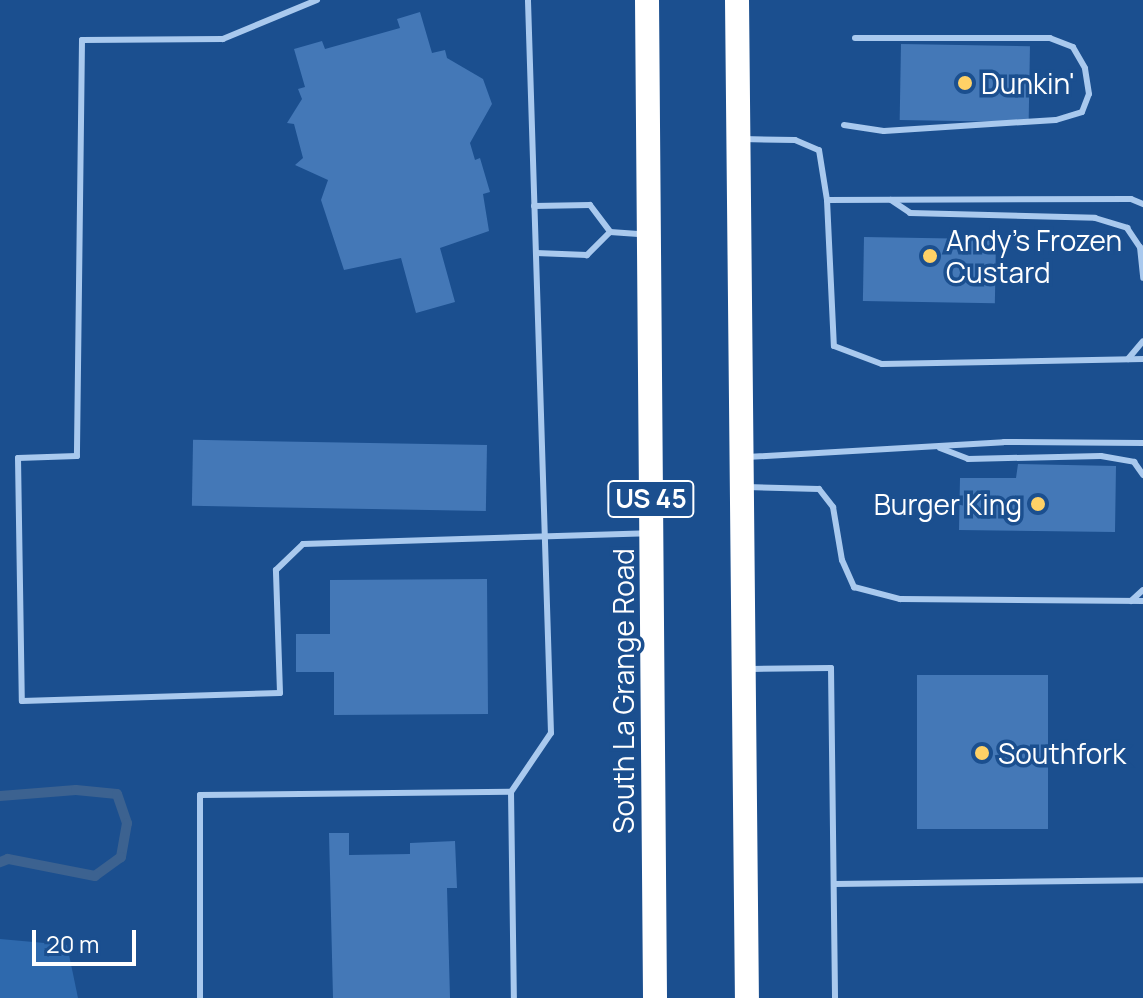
<!DOCTYPE html>
<style>
body{margin:0}
#map{position:relative;width:1143px;height:998px;overflow:hidden;background:#1b4f8f;font-family:Manrope,sans-serif}
div>[style]{position:absolute}
[style*='--x']{left:calc(var(--x)*1px);top:calc(var(--y)*1px);width:calc(var(--w)*1px);rotate:calc(var(--a)*1deg)}
.green>*{inset:0;background:#2e69ad}
.stream>*{height:10px;margin:-5px;padding:0 5px;transform-origin:5px;border-radius:5px;background:#3c6290}
.building>*{inset:0;background:#4478b7;transform-origin:0 0}
.lane>*{height:6px;margin:-3px;padding:0 3px;transform-origin:3px;border-radius:3px;background:#a9c9ee}
.highway>*{height:24px;margin:-12px;padding:0 12px;transform-origin:12px;border-radius:12px;background:#fff}
.dots>*{width:22px;height:22px;translate:-50% -50%;box-sizing:border-box;border:4px solid #1b4f8f;border-radius:50%}
span{translate:-50% -50%;white-space:nowrap;text-align:center;line-height:1.15;-webkit-text-stroke:7px #1b4f8f;paint-order:stroke}
.shield-label span{padding:2px 6px;background:#1b4f8f;border:2px solid;border-radius:6px;-webkit-text-stroke-width:0}
.shield-label{font-size:26px;color:#fff;font-weight:700}
.poi-label{font-size:28px;color:#fff}
.left{translate:0 -50%;text-align:left}
.right{translate:-100% -50%;text-align:right}
.street-label{font-size:28px;color:#fff}
.scale{position:absolute;left:32px;top:930px;width:104px;height:36px;box-sizing:border-box;border:4px solid #fff;border-top:0;padding-left:10px;font-size:24px;line-height:28px;white-space:nowrap;color:#fff;-webkit-text-stroke:6px #1b4f8f;paint-order:stroke}
</style>
<div id="map">
<div class="green">
<i style="clip-path:polygon(0 939px,67px 945px,78px 998px,0 998px)"></i>
</div>
<div class="stream">
<i style="--x:0;--y:796;--w:76;--a:-4.5"></i>
<i style="--x:76;--y:790;--w:41;--a:5.6"></i>
<i style="--x:117;--y:794;--w:31;--a:71"></i>
<i style="--x:127;--y:823;--w:35;--a:100"></i>
<i style="--x:121;--y:857;--w:32;--a:144"></i>
<i style="--x:95;--y:876;--w:89;--a:-168.9"></i>
<i style="--x:8;--y:859;--w:9;--a:159"></i>
</div>
<div class="building">
<i style="clip-path:polygon(420px 12px,432px 53px,445px 50px,447px 58px,483px 79px,492px 104px,470px 143px,475px 160px,480px 158px,490px 192px,483px 194px,489px 231px,440px 248px,455px 302px,416px 313px,401px 258px,344px 270px,321px 200px,328px 180px,295px 165px,303px 158px,294px 124px,287px 123px,302px 99px,298px 89px,305px 87px,294px 49px,322px 41px,325px 49px,400px 28px,397px 19px)"></i>
<i style="left:901px;top:44px;width:129px;height:76px;rotate:1deg"></i>
<i style="left:864px;top:237px;width:132px;height:64px;rotate:1deg"></i>
<i style="left:487px;top:445px;width:66px;height:294px;rotate:91deg"></i>
<i style="clip-path:polygon(1018px 464px,1116px 466px,1115px 532px,959px 530px,960px 478px,1016px 478px)"></i>
<i style="clip-path:polygon(487px 579px,488px 714px,334px 715px,334px 672px,296px 672px,296px 634px,330px 634px,330px 580px)"></i>
<i style="left:917px;top:675px;width:131px;height:154px"></i>
<i style="clip-path:polygon(329px 833px,349px 833px,349px 855px,410px 854px,410px 843px,455px 841px,457px 888px,447px 888px,450px 998px,333px 998px)"></i>
</div>
<div class="lane">
<i style="--x:317;--y:0;--w:102;--a:157.5"></i>
<i style="--x:223;--y:39;--w:141;--a:179.6"></i>
<i style="--x:82;--y:40;--w:416;--a:90.7"></i>
<i style="--x:77;--y:456;--w:59;--a:178.1"></i>
<i style="--x:18;--y:458;--w:243;--a:89.1"></i>
<i style="--x:22;--y:701;--w:258;--a:-1.8"></i>
<i style="--x:280;--y:693;--w:123;--a:-91.9"></i>
<i style="--x:276;--y:570;--w:37;--a:-44"></i>
<i style="--x:303;--y:544;--w:345;--a:-1.8"></i>
<i style="--x:844;--y:125;--w:40;--a:8.5"></i>
<i style="--x:884;--y:131;--w:172;--a:-3.7"></i>
<i style="--x:1056;--y:120;--w:27;--a:-17"></i>
<i style="--x:1082;--y:112;--w:19;--a:-69"></i>
<i style="--x:1089;--y:94;--w:26;--a:-99"></i>
<i style="--x:1085;--y:68;--w:24;--a:-120"></i>
<i style="--x:1073;--y:47;--w:25;--a:-159"></i>
<i style="--x:1050;--y:38;--w:195;--a:180"></i>
<i style="--x:742;--y:139;--w:53;--a:1.1"></i>
<i style="--x:795;--y:140;--w:26;--a:23"></i>
<i style="--x:819;--y:150;--w:51;--a:80.9"></i>
<i style="--x:827;--y:200;--w:146;--a:87.3"></i>
<i style="--x:834;--y:346;--w:51;--a:20.6"></i>
<i style="--x:882;--y:364;--w:261;--a:-1.1"></i>
<i style="--x:827;--y:200;--w:304;--a:-0.2"></i>
<i style="--x:1131;--y:199;--w:13;--a:23"></i>
<i style="--x:891;--y:200;--w:23;--a:34"></i>
<i style="--x:910;--y:213;--w:185;--a:1.5"></i>
<i style="--x:1095;--y:218;--w:34;--a:17"></i>
<i style="--x:1127;--y:228;--w:23;--a:56"></i>
<i style="--x:1140;--y:247;--w:31;--a:84"></i>
<i style="--x:534;--y:206;--w:56;--a:-1"></i>
<i style="--x:590;--y:205;--w:34;--a:53"></i>
<i style="--x:610;--y:232;--w:33;--a:135"></i>
<i style="--x:587;--y:255;--w:51;--a:-177.8"></i>
<i style="--x:610;--y:232;--w:32;--a:4"></i>
<i style="--x:1128;--y:359;--w:23;--a:-50"></i>
<i style="--x:940;--y:448;--w:30;--a:21"></i>
<i style="--x:968;--y:459;--w:133;--a:-1.3"></i>
<i style="--x:1101;--y:456;--w:34;--a:10"></i>
<i style="--x:1134;--y:462;--w:16;--a:55"></i>
<i style="--x:747;--y:457;--w:257;--a:-3.3"></i>
<i style="--x:1004;--y:442;--w:139;--a:0.4"></i>
<i style="--x:746;--y:487;--w:73;--a:1.6"></i>
<i style="--x:819;--y:489;--w:23;--a:52"></i>
<i style="--x:833;--y:507;--w:54;--a:80.4"></i>
<i style="--x:842;--y:560;--w:30;--a:66"></i>
<i style="--x:854;--y:587;--w:48;--a:14.6"></i>
<i style="--x:900;--y:599;--w:243;--a:0.5"></i>
<i style="--x:1131;--y:601;--w:16;--a:-43"></i>
<i style="--x:751;--y:669;--w:80;--a:-0.7"></i>
<i style="--x:831;--y:668;--w:330;--a:89.3"></i>
<i style="--x:511;--y:792;--w:71;--a:-55.9"></i>
<i style="--x:551;--y:733;--w:733;--a:-91.8"></i>
<i style="--x:834;--y:884;--w:309;--a:-0.7"></i>
<i style="--x:200;--y:998;--w:203;--a:-90"></i>
<i style="--x:200;--y:795;--w:311;--a:-0.6"></i>
<i style="--x:511;--y:792;--w:206;--a:89.2"></i>
</div>
<div class="highway">
<i style="--x:647;--y:0;--w:998;--a:89.54"></i>
<i style="--x:737;--y:0;--w:998;--a:89.43"></i>
</div>
<div class="dots">
<i style="left:965px;top:83px;background:#ffd166"></i>
<i style="left:930px;top:256px;background:#ffd166"></i>
<i style="left:1038px;top:504px;background:#ffd166"></i>
<i style="left:982px;top:753px;background:#ffd166"></i>
</div>
<div class="shield-label">
<span style="left:651px;top:499px">US 45</span>
</div>
<div class="poi-label">
<span class="left" style="left:981px;top:83px">Dunkin'</span>
<span class="left" style="left:946px;top:256px">Andy's Frozen<br>Custard</span>
<span class="right" style="left:1022px;top:504px">Burger King</span>
<span class="left" style="left:998px;top:753px">Southfork</span>
</div>
<div class="street-label">
<span style="left:623px;top:691px;rotate:-90deg">South La Grange Road</span>
</div>
<div class="scale">20 m</div>
</div>
